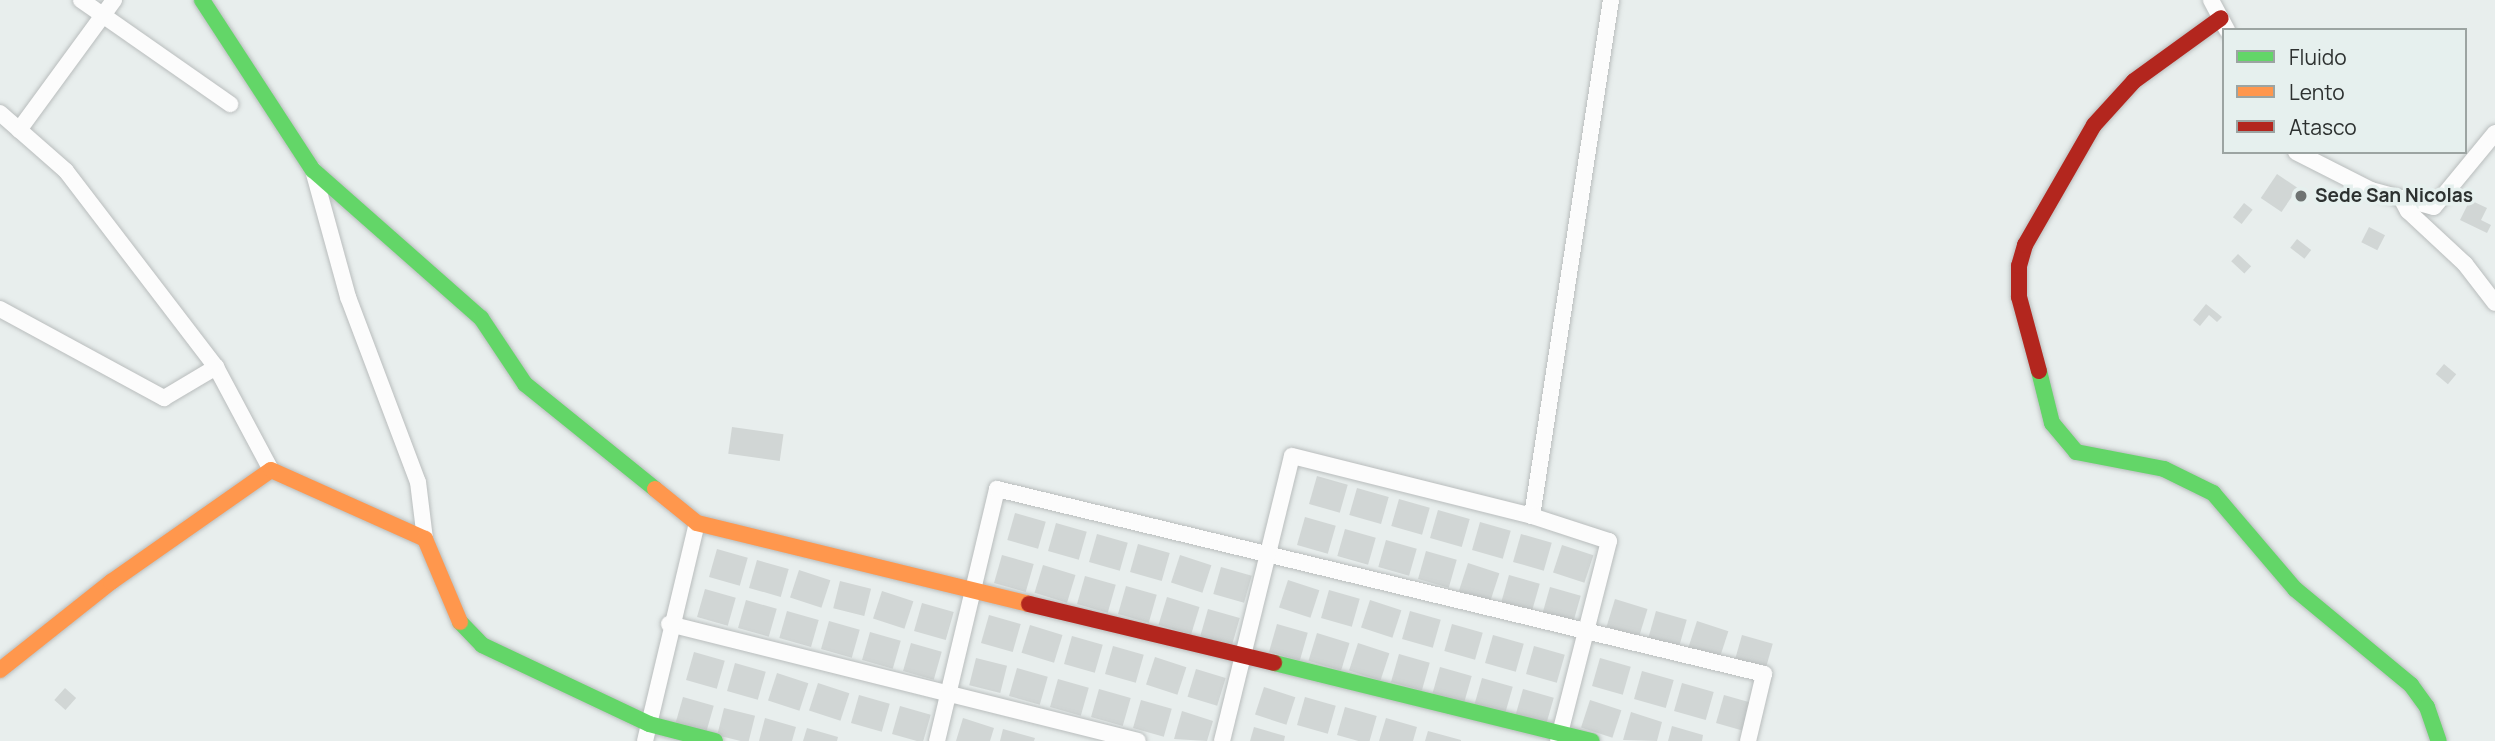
<!DOCTYPE html>
<style>
body{margin:0}
#map{position:relative;width:2495px;height:741px;overflow:hidden;background:#e8eeed;font-family:Manrope,sans-serif}
div>[style]{position:absolute}
[style*='--x']{left:calc(var(--x)*1px);top:calc(var(--y)*1px);width:calc(var(--w)*1px);rotate:calc(var(--a)*1deg)}
.building>*{inset:0;background:#d1d6d5;transform-origin:0 0}
.roads{filter:drop-shadow(0 0 2px #b9bdbd) drop-shadow(0 0 2px #b9bdbd)}
.street>*{height:16px;margin:-8px;padding:0 8px;transform-origin:8px;border-radius:8px;background:#fcfcfc}
.fast>*{height:16px;margin:-8px;padding:0 8px;transform-origin:8px;border-radius:8px;background:#63d668}
.slow>*{height:16px;margin:-8px;padding:0 8px;transform-origin:8px;border-radius:8px;background:#ff974d}
.jam>*{height:16px;margin:-8px;padding:0 8px;transform-origin:8px;border-radius:8px;background:#b3261e}
.dots>*{width:19px;height:19px;translate:-50% -50%;box-sizing:border-box;border:4px solid #e6f0ee;border-radius:50%}
span{translate:-50% -50%;white-space:nowrap;text-align:center;line-height:1.15;-webkit-text-stroke:7px #e6f0ee;paint-order:stroke}
.poi-label{font-size:19px;color:#2d3130;font-weight:700}
.left{translate:0 -50%;text-align:left}
.legend{position:absolute;left:2222px;top:28px;width:245px;height:126px;box-sizing:border-box;background:#e6f0ee;border:2px solid #9ca4a2;margin:0;padding:9px 12px;list-style:none;font-size:21px;color:#2d3130}
.legend li{display:flex;align-items:center;gap:14px;height:35px}
.legend b{width:35px;border:2px solid #9ca4a2}
</style>
<div id="map">
<div class="building">
<i style="left:2277px;top:174px;width:25px;height:29px;rotate:34deg"></i>
<i style="clip-path:polygon(2470px 200px,2487px 208px,2481px 220px,2491px 225px,2487px 233px,2460px 220px)"></i>
<i style="left:2244px;top:203px;width:11px;height:18px;rotate:38deg"></i>
<i style="left:2369px;top:227px;width:18px;height:17px;rotate:27deg"></i>
<i style="left:2297px;top:239px;width:18px;height:11px;rotate:38deg"></i>
<i style="left:2238px;top:254px;width:18px;height:10px;rotate:43deg"></i>
<i style="clip-path:polygon(2206px 304px,2222px 317px,2217px 322px,2209px 315px,2200px 326px,2193px 320px)"></i>
<i style="left:2444px;top:364px;width:16px;height:13px;rotate:40deg"></i>
<i style="left:732px;top:427px;width:52px;height:27px;rotate:8deg"></i>
<i style="left:1317px;top:476px;width:32px;height:29px;rotate:16deg"></i>
<i style="left:1357px;top:488px;width:33px;height:28px;rotate:16deg"></i>
<i style="left:1399px;top:499px;width:32px;height:28px;rotate:16deg"></i>
<i style="left:1438px;top:510px;width:33px;height:29px;rotate:16deg"></i>
<i style="left:1015px;top:513px;width:32px;height:28px;rotate:16deg"></i>
<i style="left:1305px;top:517px;width:32px;height:29px;rotate:16deg"></i>
<i style="left:1480px;top:522px;width:32px;height:29px;rotate:16deg"></i>
<i style="left:1056px;top:523px;width:32px;height:29px;rotate:16deg"></i>
<i style="left:1345px;top:529px;width:32px;height:28px;rotate:16deg"></i>
<i style="left:1097px;top:534px;width:32px;height:29px;rotate:16deg"></i>
<i style="left:1521px;top:534px;width:32px;height:29px;rotate:16deg"></i>
<i style="left:1386px;top:540px;width:32px;height:28px;rotate:16deg"></i>
<i style="left:1138px;top:544px;width:33px;height:29px;rotate:16deg"></i>
<i style="left:1562px;top:545px;width:33px;height:29px;rotate:18deg"></i>
<i style="left:717px;top:549px;width:32px;height:29px;rotate:16deg"></i>
<i style="left:1426px;top:551px;width:32px;height:29px;rotate:16deg"></i>
<i style="left:1002px;top:555px;width:33px;height:29px;rotate:16deg"></i>
<i style="left:1180px;top:555px;width:33px;height:29px;rotate:18deg"></i>
<i style="left:757px;top:560px;width:33px;height:29px;rotate:16deg"></i>
<i style="left:1468px;top:563px;width:33px;height:30px;rotate:18deg"></i>
<i style="left:1043px;top:565px;width:34px;height:29px;rotate:17deg"></i>
<i style="left:1221px;top:567px;width:32px;height:28px;rotate:16deg"></i>
<i style="left:799px;top:570px;width:33px;height:29px;rotate:18deg"></i>
<i style="left:1509px;top:575px;width:32px;height:29px;rotate:16deg"></i>
<i style="left:1085px;top:576px;width:32px;height:29px;rotate:16deg"></i>
<i style="left:1288px;top:580px;width:33px;height:29px;rotate:18deg"></i>
<i style="left:840px;top:581px;width:32px;height:28px;rotate:14deg"></i>
<i style="left:1126px;top:586px;width:32px;height:29px;rotate:16deg"></i>
<i style="left:1550px;top:587px;width:32px;height:28px;rotate:16deg"></i>
<i style="left:705px;top:589px;width:32px;height:29px;rotate:16deg"></i>
<i style="left:1329px;top:590px;width:32px;height:29px;rotate:16deg"></i>
<i style="left:882px;top:591px;width:33px;height:29px;rotate:18deg"></i>
<i style="left:1167px;top:597px;width:34px;height:29px;rotate:17deg"></i>
<i style="left:1615px;top:599px;width:34px;height:29px;rotate:17deg"></i>
<i style="left:746px;top:600px;width:32px;height:29px;rotate:16deg"></i>
<i style="left:1370px;top:600px;width:33px;height:29px;rotate:18deg"></i>
<i style="left:922px;top:603px;width:33px;height:29px;rotate:16deg"></i>
<i style="left:1208px;top:609px;width:33px;height:29px;rotate:16deg"></i>
<i style="left:787px;top:611px;width:33px;height:28px;rotate:16deg"></i>
<i style="left:1410px;top:611px;width:32px;height:29px;rotate:16deg"></i>
<i style="left:1656px;top:611px;width:32px;height:29px;rotate:16deg"></i>
<i style="left:989px;top:615px;width:33px;height:29px;rotate:16deg"></i>
<i style="left:829px;top:621px;width:32px;height:29px;rotate:16deg"></i>
<i style="left:1697px;top:621px;width:33px;height:29px;rotate:18deg"></i>
<i style="left:1277px;top:624px;width:32px;height:29px;rotate:16deg"></i>
<i style="left:1452px;top:624px;width:32px;height:28px;rotate:16deg"></i>
<i style="left:1030px;top:625px;width:34px;height:29px;rotate:17deg"></i>
<i style="left:870px;top:632px;width:32px;height:29px;rotate:16deg"></i>
<i style="left:1317px;top:633px;width:34px;height:29px;rotate:17deg"></i>
<i style="left:1493px;top:635px;width:32px;height:29px;rotate:16deg"></i>
<i style="left:1742px;top:635px;width:32px;height:29px;rotate:16deg"></i>
<i style="left:1072px;top:636px;width:32px;height:29px;rotate:16deg"></i>
<i style="left:911px;top:643px;width:32px;height:29px;rotate:16deg"></i>
<i style="left:1358px;top:643px;width:33px;height:29px;rotate:18deg"></i>
<i style="left:1113px;top:646px;width:32px;height:29px;rotate:16deg"></i>
<i style="left:1534px;top:646px;width:32px;height:29px;rotate:16deg"></i>
<i style="left:694px;top:652px;width:32px;height:29px;rotate:16deg"></i>
<i style="left:1399px;top:654px;width:32px;height:29px;rotate:16deg"></i>
<i style="left:1155px;top:657px;width:33px;height:29px;rotate:18deg"></i>
<i style="left:976px;top:658px;width:32px;height:28px;rotate:14deg"></i>
<i style="left:1600px;top:658px;width:32px;height:29px;rotate:16deg"></i>
<i style="left:735px;top:663px;width:32px;height:29px;rotate:16deg"></i>
<i style="left:1440px;top:667px;width:33px;height:29px;rotate:16deg"></i>
<i style="left:1017px;top:668px;width:32px;height:29px;rotate:16deg"></i>
<i style="left:1196px;top:669px;width:31px;height:29px;rotate:17deg"></i>
<i style="left:1642px;top:671px;width:33px;height:29px;rotate:16deg"></i>
<i style="left:777px;top:673px;width:33px;height:29px;rotate:18deg"></i>
<i style="left:1482px;top:678px;width:32px;height:29px;rotate:16deg"></i>
<i style="left:1058px;top:679px;width:32px;height:29px;rotate:16deg"></i>
<i style="left:818px;top:683px;width:33px;height:29px;rotate:18deg"></i>
<i style="left:1682px;top:683px;width:33px;height:29px;rotate:16deg"></i>
<i style="left:1264px;top:687px;width:33px;height:29px;rotate:18deg"></i>
<i style="left:65px;top:688px;width:15px;height:16px;rotate:42deg"></i>
<i style="left:1099px;top:689px;width:33px;height:29px;rotate:16deg"></i>
<i style="left:1523px;top:689px;width:32px;height:29px;rotate:16deg"></i>
<i style="left:859px;top:695px;width:32px;height:29px;rotate:16deg"></i>
<i style="left:1724px;top:695px;width:32px;height:29px;rotate:16deg"></i>
<i style="left:683px;top:697px;width:32px;height:29px;rotate:16deg"></i>
<i style="left:1305px;top:697px;width:32px;height:29px;rotate:16deg"></i>
<i style="left:1141px;top:700px;width:32px;height:29px;rotate:16deg"></i>
<i style="left:1590px;top:700px;width:33px;height:29px;rotate:18deg"></i>
<i style="left:900px;top:706px;width:32px;height:29px;rotate:16deg"></i>
<i style="left:1345px;top:707px;width:33px;height:29px;rotate:16deg"></i>
<i style="left:724px;top:708px;width:32px;height:28px;rotate:14deg"></i>
<i style="clip-path:polygon(1182px 711px,1213px 721px,1207px 741px,1174px 739px)"></i>
<i style="clip-path:polygon(1631px 712px,1662px 722px,1657px 741px,1623px 740px)"></i>
<i style="clip-path:polygon(765px 718px,796px 727px,792px 741px,759px 741px)"></i>
<i style="clip-path:polygon(963px 718px,994px 728px,990px 741px,956px 741px)"></i>
<i style="clip-path:polygon(1386px 718px,1417px 727px,1413px 741px,1379px 741px)"></i>
<i style="clip-path:polygon(1672px 726px,1703px 735px,1702px 741px,1668px 741px)"></i>
<i style="clip-path:polygon(1254px 727px,1285px 736px,1284px 741px,1250px 741px)"></i>
<i style="clip-path:polygon(807px 728px,838px 737px,837px 741px,803px 741px)"></i>
<i style="clip-path:polygon(1003px 729px,1035px 738px,1034px 741px,1000px 741px)"></i>
<i style="clip-path:polygon(1428px 731px,1461px 740px,1461px 741px,1425px 741px)"></i>
</div>
<div class="roads">
<div class="street">
<i style="--x:81;--y:0;--w:182;--a:34.9"></i>
<i style="--x:2211;--y:0;--w:34;--a:62"></i>
<i style="--x:0;--y:113;--w:88;--a:41.3"></i>
<i style="--x:66;--y:171;--w:247;--a:52.6"></i>
<i style="--x:216;--y:367;--w:117;--a:61.9"></i>
<i style="--x:19;--y:130;--w:161;--a:-53.8"></i>
<i style="--x:2296;--y:152;--w:84;--a:26.9"></i>
<i style="--x:2371;--y:190;--w:65;--a:15.1"></i>
<i style="--x:2434;--y:207;--w:96;--a:-50.5"></i>
<i style="--x:313;--y:170;--w:132;--a:74.6"></i>
<i style="--x:348;--y:297;--w:198;--a:69.3"></i>
<i style="--x:418;--y:482;--w:57;--a:83"></i>
<i style="--x:2401;--y:198;--w:15;--a:62"></i>
<i style="--x:2408;--y:211;--w:78;--a:42.9"></i>
<i style="--x:2465;--y:264;--w:49;--a:52.4"></i>
<i style="--x:0;--y:309;--w:187;--a:28.5"></i>
<i style="--x:164;--y:398;--w:61;--a:-30.8"></i>
<i style="--x:1532;--y:516;--w:522;--a:-81.3"></i>
<i style="--x:669;--y:624;--w:483;--a:14"></i>
<i style="--x:645;--y:741;--w:224;--a:-76.6"></i>
<i style="--x:937;--y:741;--w:259;--a:-76.6"></i>
<i style="--x:997;--y:489;--w:789;--a:13.56"></i>
<i style="--x:1764;--y:674;--w:69;--a:103.4"></i>
<i style="--x:1222;--y:741;--w:293;--a:-76.2"></i>
<i style="--x:1292;--y:456;--w:247;--a:14"></i>
<i style="--x:1532;--y:516;--w:81;--a:18"></i>
<i style="--x:1609;--y:541;--w:206;--a:104.3"></i>
</div>
<div class="fast">
<i style="--x:202;--y:0;--w:203;--a:56.9"></i>
<i style="--x:313;--y:170;--w:224;--a:41.4"></i>
<i style="--x:481;--y:318;--w:79;--a:56.3"></i>
<i style="--x:525;--y:384;--w:167;--a:38.9"></i>
<i style="--x:2039;--y:371;--w:54;--a:76"></i>
<i style="--x:2052;--y:423;--w:38;--a:50"></i>
<i style="--x:2076;--y:452;--w:90;--a:10.9"></i>
<i style="--x:2164;--y:469;--w:55;--a:26.1"></i>
<i style="--x:2213;--y:493;--w:126;--a:49.5"></i>
<i style="--x:2295;--y:589;--w:151;--a:39.6"></i>
<i style="--x:2411;--y:685;--w:27;--a:54"></i>
<i style="--x:2427;--y:707;--w:36;--a:71"></i>
<i style="--x:460;--y:622;--w:32;--a:46"></i>
<i style="--x:482;--y:645;--w:185;--a:25.3"></i>
<i style="--x:649;--y:724;--w:68;--a:14.4"></i>
<i style="--x:1274;--y:663;--w:327;--a:13.8"></i>
</div>
<div class="slow">
<i style="--x:655;--y:489;--w:54;--a:39"></i>
<i style="--x:697;--y:523;--w:342;--a:13.7"></i>
<i style="--x:0;--y:670;--w:142;--a:-38.4"></i>
<i style="--x:111;--y:582;--w:195;--a:-35"></i>
<i style="--x:271;--y:470;--w:169;--a:24.1"></i>
<i style="--x:425;--y:539;--w:90;--a:67.1"></i>
</div>
<div class="jam">
<i style="--x:2039;--y:371;--w:77;--a:-105.1"></i>
<i style="--x:2019;--y:297;--w:31;--a:-90"></i>
<i style="--x:2019;--y:266;--w:22;--a:-74"></i>
<i style="--x:2025;--y:245;--w:138;--a:-60.1"></i>
<i style="--x:2094;--y:125;--w:59;--a:-47.7"></i>
<i style="--x:2134;--y:81;--w:107;--a:-35.9"></i>
<i style="--x:1029;--y:604;--w:252;--a:13.5"></i>
</div>
</div>
<div class="dots">
<i style="left:2301px;top:196px;background:#6e7372"></i>
</div>
<div class="poi-label">
<span class="left" style="left:2315px;top:196px">Sede San Nicolas</span>
</div>
<ul class="legend">
<li><b style="height:9px;background:#63d668"></b>Fluido</li>
<li><b style="height:9px;background:#ff974d"></b>Lento</li>
<li><b style="height:9px;background:#b3261e"></b>Atasco</li>
</ul>
</div>
